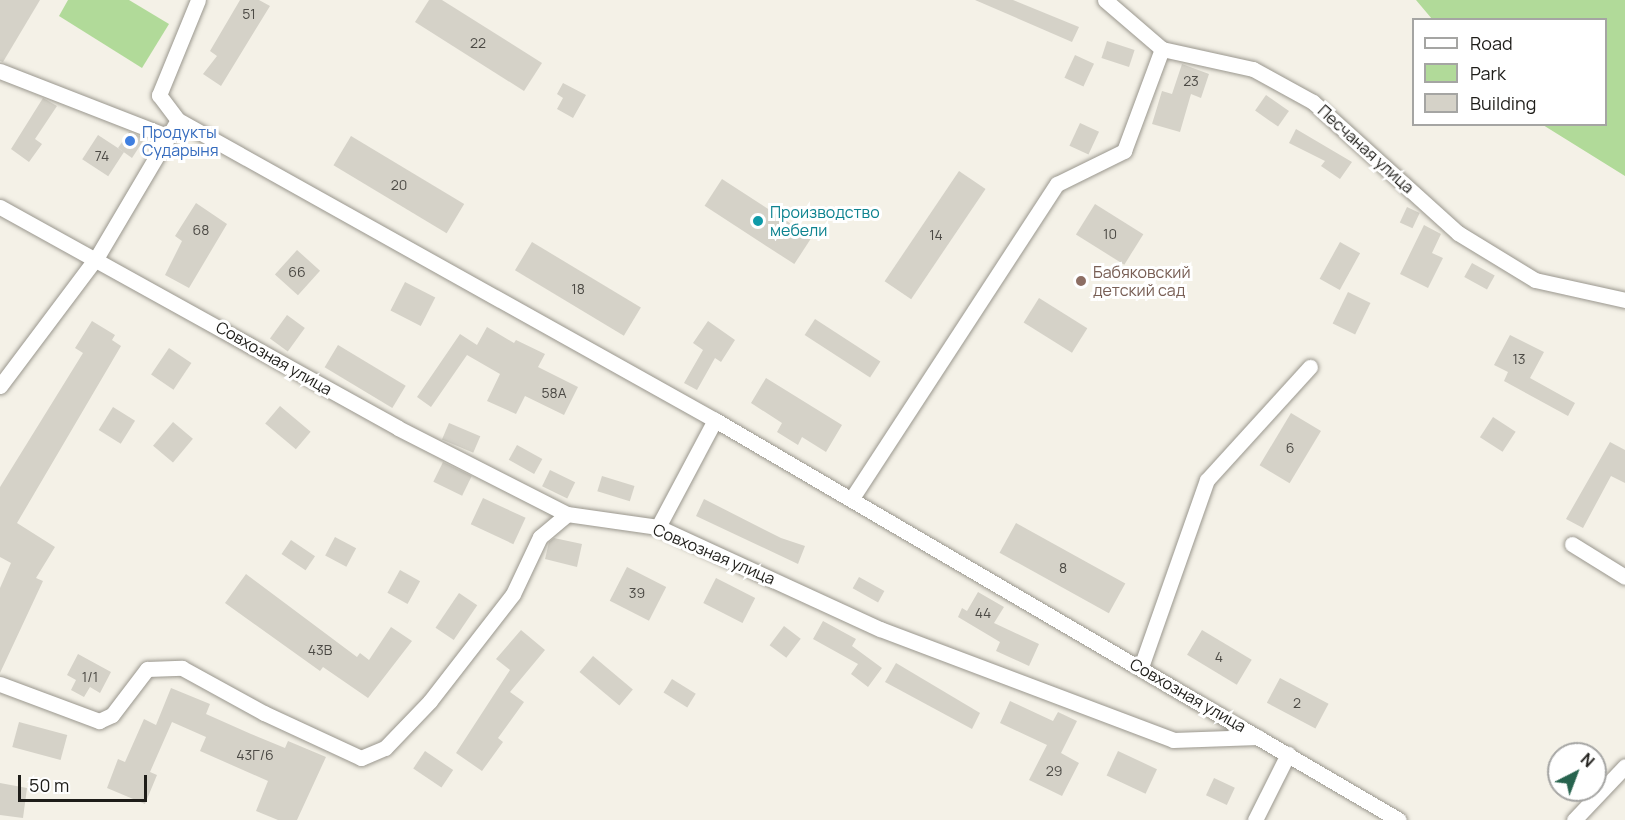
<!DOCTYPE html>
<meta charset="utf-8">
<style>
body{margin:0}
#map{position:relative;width:1625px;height:820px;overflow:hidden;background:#f4f1e7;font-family:Manrope,sans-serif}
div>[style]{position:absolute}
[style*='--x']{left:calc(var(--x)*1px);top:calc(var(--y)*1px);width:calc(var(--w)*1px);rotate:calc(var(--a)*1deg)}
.green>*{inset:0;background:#b1da99}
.building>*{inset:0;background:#d5d2c8;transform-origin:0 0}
.roads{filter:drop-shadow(0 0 2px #9a978e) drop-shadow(0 0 2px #9a978e)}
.minor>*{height:15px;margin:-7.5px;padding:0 7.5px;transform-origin:7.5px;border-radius:7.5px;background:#fff}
.dots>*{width:16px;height:16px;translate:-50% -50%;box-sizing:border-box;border:3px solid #fff;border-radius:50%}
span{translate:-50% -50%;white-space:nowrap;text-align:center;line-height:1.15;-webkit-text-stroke:6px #fff;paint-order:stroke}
.number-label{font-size:14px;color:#4c4a45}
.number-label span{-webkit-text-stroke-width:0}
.shop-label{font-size:16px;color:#366cbe}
.left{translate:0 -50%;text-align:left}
.street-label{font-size:16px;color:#1e1d19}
.culture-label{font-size:16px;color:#0d838f}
.education-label{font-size:16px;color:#785e54}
.legend{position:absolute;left:1412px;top:18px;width:195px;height:108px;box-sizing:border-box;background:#fff;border:2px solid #a5a5a3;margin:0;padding:8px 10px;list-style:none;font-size:18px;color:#1e1d19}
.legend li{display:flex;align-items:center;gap:12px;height:30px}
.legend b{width:30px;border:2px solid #a5a5a3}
.north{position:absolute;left:1547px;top:742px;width:60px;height:60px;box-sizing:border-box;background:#fff;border:2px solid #a5a5a3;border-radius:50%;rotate:42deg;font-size:16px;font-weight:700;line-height:24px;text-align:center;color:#1e1d19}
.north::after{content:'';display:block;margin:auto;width:21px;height:27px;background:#27634e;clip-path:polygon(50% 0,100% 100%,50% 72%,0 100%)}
.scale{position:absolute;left:18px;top:775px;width:129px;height:27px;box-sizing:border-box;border:3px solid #1e1d19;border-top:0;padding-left:8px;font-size:18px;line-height:21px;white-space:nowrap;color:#1e1d19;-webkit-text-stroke:4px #fff;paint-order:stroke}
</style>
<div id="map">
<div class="green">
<i style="clip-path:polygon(68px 0,129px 0,169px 24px,142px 68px,59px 16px)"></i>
<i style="clip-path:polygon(1416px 0,1625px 0,1625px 176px,1543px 125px,1606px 124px,1606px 20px,1432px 19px)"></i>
</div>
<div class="building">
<i style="clip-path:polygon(0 0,40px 0,3px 62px,0 61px)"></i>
<i style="clip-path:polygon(240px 0,259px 0,270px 6px,221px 86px,203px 74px,217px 56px,210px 51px)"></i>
<i style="clip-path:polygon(429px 0,442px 0,542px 63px,524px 91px,415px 22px)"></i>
<i style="clip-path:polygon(975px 0,1013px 0,1079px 27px,1072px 42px)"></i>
<i style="left:1107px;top:41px;width:29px;height:18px;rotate:18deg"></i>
<i style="left:1075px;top:55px;width:21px;height:25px;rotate:25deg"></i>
<i style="clip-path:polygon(1182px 64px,1209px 74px,1201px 98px,1191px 94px,1180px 132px,1152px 124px,1162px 91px,1172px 94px)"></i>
<i style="clip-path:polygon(563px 83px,586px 95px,573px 118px,557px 109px,563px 98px,557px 94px)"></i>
<i style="left:1266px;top:95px;width:28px;height:19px;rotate:35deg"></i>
<i style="clip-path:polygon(43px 98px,57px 106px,35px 139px,42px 144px,29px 162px,11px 149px)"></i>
<i style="left:1080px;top:123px;width:21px;height:25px;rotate:25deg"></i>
<i style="clip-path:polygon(1296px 129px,1352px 162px,1340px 179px,1321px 166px,1325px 161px,1289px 143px)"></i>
<i style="clip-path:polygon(129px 132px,145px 138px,132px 158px,118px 148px)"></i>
<i style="left:98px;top:135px;width:31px;height:29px;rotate:33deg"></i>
<i style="left:351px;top:136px;width:132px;height:34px;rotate:31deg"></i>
<i style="left:959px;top:171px;width:32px;height:133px;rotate:34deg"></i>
<i style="left:722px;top:179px;width:107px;height:32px;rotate:33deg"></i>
<i style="clip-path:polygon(196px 203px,227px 224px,189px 288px,165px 275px,182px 241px,175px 236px)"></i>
<i style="left:1095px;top:204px;width:57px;height:36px;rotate:32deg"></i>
<i style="left:1407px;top:207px;width:14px;height:17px;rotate:25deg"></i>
<i style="clip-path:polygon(1424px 225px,1441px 234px,1432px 253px,1443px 258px,1428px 288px,1400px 274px)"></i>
<i style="left:532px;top:242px;width:127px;height:33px;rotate:31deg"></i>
<i style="left:1340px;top:242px;width:23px;height:42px;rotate:29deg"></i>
<i style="left:297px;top:250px;width:31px;height:33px;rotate:42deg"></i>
<i style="left:1472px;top:263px;width:26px;height:16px;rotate:29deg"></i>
<i style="left:405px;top:282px;width:34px;height:32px;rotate:27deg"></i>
<i style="left:1348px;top:292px;width:25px;height:35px;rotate:26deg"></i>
<i style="left:1039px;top:298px;width:57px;height:29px;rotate:32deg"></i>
<i style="left:287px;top:315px;width:22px;height:29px;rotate:36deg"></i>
<i style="left:815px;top:319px;width:78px;height:19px;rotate:33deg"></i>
<i style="clip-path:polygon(92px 321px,115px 335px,112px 340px,121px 346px,17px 523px,55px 547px,36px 578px,43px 581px,0 673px,0 588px,11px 563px,0 557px,0 487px,83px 353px,75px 348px)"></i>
<i style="clip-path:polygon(708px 321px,735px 340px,721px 362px,715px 358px,697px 390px,684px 383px,703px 350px,693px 343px)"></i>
<i style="clip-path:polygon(487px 327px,514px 343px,516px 340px,545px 354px,538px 367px,578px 387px,564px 415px,525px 396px,516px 414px,487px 401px,500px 374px,467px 355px,431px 407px,417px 397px,460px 334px,477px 345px)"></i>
<i style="clip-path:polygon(1510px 335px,1544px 352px,1530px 378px,1575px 403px,1568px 416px,1504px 381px,1508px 372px,1494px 365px)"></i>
<i style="left:338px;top:345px;width:79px;height:26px;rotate:31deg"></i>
<i style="left:169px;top:348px;width:27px;height:32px;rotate:34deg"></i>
<i style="clip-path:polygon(766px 378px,842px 425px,826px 452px,802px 437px,798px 445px,777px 432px,782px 423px,751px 403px)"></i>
<i style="left:280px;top:406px;width:40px;height:23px;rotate:40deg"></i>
<i style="left:113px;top:407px;width:26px;height:27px;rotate:32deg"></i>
<i style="left:1291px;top:413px;width:35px;height:61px;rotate:31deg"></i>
<i style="left:1493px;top:417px;width:27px;height:24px;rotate:33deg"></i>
<i style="left:173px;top:422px;width:26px;height:31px;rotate:40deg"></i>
<i style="left:449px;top:423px;width:34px;height:18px;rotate:23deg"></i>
<i style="clip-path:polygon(1610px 442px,1625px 450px,1625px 483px,1611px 476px,1583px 528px,1566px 519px)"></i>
<i style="left:517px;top:445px;width:29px;height:17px;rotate:29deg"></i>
<i style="left:443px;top:462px;width:32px;height:22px;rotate:26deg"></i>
<i style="left:550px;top:470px;width:28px;height:18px;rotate:26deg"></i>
<i style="left:602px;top:476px;width:34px;height:16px;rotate:17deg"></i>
<i style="left:483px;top:498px;width:47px;height:29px;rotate:25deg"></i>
<i style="clip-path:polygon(704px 499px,781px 538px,805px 546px,798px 564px,696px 516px)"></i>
<i style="left:1016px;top:523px;width:125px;height:34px;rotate:29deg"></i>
<i style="left:335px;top:537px;width:24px;height:21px;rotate:28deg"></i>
<i style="clip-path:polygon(554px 538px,582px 544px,577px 567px,545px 559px,549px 542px)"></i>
<i style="left:291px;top:540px;width:29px;height:17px;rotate:34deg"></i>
<i style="left:627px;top:567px;width:44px;height:38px;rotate:27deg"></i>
<i style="left:400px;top:570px;width:23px;height:26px;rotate:29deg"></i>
<i style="clip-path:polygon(246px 574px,357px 657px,360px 653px,369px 660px,391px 627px,412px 641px,368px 698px,323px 667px,320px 671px,225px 603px)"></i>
<i style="left:859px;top:577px;width:29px;height:13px;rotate:29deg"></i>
<i style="left:716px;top:578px;width:44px;height:28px;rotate:27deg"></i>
<i style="clip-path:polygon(978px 592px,1004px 607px,994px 623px,1039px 644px,1029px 666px,996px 651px,1000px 642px,958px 617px,962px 608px,967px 611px)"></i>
<i style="left:459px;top:593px;width:22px;height:42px;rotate:34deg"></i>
<i style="clip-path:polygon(823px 621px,856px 639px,852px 646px,882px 668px,868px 687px,851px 674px,858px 664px,813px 639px)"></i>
<i style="left:784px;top:626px;width:21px;height:24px;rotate:37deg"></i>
<i style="clip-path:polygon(521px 630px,545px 650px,510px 692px,524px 702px,498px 738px,503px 742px,482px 771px,456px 753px,510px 670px,496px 659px)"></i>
<i style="left:1202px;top:630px;width:58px;height:29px;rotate:31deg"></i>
<i style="clip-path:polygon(78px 654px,111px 672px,100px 693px,90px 687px,84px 697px,71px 690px,76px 680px,67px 675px)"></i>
<i style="left:593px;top:656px;width:52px;height:21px;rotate:40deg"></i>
<i style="clip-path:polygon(896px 663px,980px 713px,972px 729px,885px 682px)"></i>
<i style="left:1280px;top:678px;width:55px;height:28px;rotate:28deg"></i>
<i style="left:672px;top:679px;width:28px;height:16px;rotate:32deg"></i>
<i style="clip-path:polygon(171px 688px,210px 704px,206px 714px,251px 734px,285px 748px,288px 741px,326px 757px,297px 820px,278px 820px,256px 811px,268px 781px,200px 751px,206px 737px,172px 722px,150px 772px,157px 775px,145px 804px,107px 788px,118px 759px,125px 762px,144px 719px,156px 725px)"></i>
<i style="clip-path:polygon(1010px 701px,1053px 721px,1058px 712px,1077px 721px,1061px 753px,1079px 763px,1062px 796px,1029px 780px,1047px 745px,1000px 723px)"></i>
<i style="left:19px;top:722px;width:50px;height:26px;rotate:15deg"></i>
<i style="left:425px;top:751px;width:34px;height:21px;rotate:34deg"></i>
<i style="left:1118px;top:751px;width:43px;height:27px;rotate:25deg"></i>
<i style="left:1214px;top:778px;width:23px;height:19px;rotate:25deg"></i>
<i style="clip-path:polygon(0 783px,27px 788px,23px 818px,0 815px)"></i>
</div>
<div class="roads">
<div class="minor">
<i style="--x:198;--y:0;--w:103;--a:112.3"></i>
<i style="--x:159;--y:95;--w:31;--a:53"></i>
<i style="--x:178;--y:120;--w:615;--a:29.19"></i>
<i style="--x:715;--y:420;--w:792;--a:30.32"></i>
<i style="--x:1105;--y:0;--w:75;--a:40.7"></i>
<i style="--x:1162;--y:49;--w:93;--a:12.4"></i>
<i style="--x:1253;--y:69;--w:68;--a:28.8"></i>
<i style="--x:1313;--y:102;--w:195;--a:42.1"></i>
<i style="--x:1458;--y:233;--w:90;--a:31.4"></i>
<i style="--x:1535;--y:280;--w:92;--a:12.5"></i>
<i style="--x:0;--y:71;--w:181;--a:21.3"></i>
<i style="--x:0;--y:207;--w:455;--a:29"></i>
<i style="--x:398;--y:428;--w:190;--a:27"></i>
<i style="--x:567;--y:514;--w:92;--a:8.1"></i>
<i style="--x:658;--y:527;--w:244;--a:24.7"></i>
<i style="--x:880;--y:629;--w:313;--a:20.7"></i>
<i style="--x:1173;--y:740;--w:85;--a:-2"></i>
<i style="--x:0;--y:386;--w:161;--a:-53.1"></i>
<i style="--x:97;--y:257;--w:159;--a:-59.4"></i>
<i style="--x:852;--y:498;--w:375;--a:-56.9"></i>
<i style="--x:1057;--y:184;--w:75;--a:-26.2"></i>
<i style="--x:1124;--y:151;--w:109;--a:-69.6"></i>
<i style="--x:658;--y:527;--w:121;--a:-62"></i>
<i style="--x:1572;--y:544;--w:62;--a:31.9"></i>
<i style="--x:1141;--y:667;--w:198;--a:-70.6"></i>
<i style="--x:1207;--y:480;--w:153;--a:-47.7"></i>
<i style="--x:0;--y:684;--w:106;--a:20.5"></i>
<i style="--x:99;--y:721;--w:14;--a:-25"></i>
<i style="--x:112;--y:715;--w:58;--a:-52.7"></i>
<i style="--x:147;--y:669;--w:35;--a:-2"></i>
<i style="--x:182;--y:668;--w:94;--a:28.8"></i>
<i style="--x:264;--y:713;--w:107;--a:24.9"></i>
<i style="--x:361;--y:758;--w:26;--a:-23"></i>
<i style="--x:385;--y:748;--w:65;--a:-46.2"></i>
<i style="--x:430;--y:701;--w:135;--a:-52.2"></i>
<i style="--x:513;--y:594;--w:63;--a:-64.7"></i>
<i style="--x:540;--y:537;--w:35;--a:-40"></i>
<i style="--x:1255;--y:820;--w:74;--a:-63.4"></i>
<i style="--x:1574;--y:820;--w:74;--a:-46.6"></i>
</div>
</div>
<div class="dots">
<i style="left:130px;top:141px;background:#3f7fe0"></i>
<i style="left:758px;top:221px;background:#0f9aa8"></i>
<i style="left:1081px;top:281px;background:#8d6e63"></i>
</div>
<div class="number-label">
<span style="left:249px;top:14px">51</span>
<span style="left:478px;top:43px">22</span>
<span style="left:1191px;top:81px">23</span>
<span style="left:102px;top:156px">74</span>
<span style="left:399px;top:185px">20</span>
<span style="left:201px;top:230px">68</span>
<span style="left:1110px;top:234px">10</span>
<span style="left:936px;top:235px">14</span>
<span style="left:297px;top:272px">66</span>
<span style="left:578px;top:289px">18</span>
<span style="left:1519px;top:359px">13</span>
<span style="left:554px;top:393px">58А</span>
<span style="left:1290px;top:448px">6</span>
<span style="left:1063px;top:568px">8</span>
<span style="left:637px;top:593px">39</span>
<span style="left:983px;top:613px">44</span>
<span style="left:320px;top:650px">43В</span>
<span style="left:1219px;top:657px">4</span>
<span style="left:90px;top:677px">1/1</span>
<span style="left:1297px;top:703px">2</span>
<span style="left:255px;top:755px">43Г/6</span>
<span style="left:1054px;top:771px">29</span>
</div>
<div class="shop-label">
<span class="left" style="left:142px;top:141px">Продукты<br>Сударыня</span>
</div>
<div class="street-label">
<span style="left:1366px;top:149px;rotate:42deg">Песчаная улица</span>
<span style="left:274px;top:358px;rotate:30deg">Совхозная улица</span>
<span style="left:714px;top:554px;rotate:23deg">Совхозная улица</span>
<span style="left:1188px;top:695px;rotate:30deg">Совхозная улица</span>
</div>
<div class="culture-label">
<span class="left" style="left:770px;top:221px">Производство<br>мебели</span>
</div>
<div class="education-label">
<span class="left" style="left:1093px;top:281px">Бабяковский<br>детский сад</span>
</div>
<ul class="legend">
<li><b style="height:8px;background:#fff"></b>Road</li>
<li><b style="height:16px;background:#b1da99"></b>Park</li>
<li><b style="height:16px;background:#d5d2c8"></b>Building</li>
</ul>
<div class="north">N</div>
<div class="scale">50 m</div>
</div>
